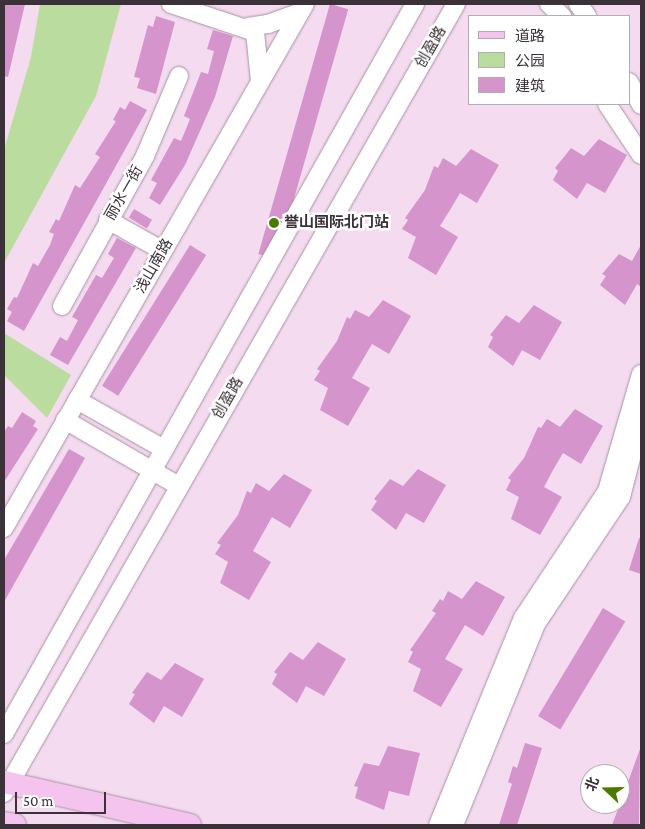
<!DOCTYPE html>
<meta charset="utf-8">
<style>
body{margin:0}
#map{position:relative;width:645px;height:829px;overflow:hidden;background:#f4dbef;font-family:"Crimson Pro","Noto Sans SC",serif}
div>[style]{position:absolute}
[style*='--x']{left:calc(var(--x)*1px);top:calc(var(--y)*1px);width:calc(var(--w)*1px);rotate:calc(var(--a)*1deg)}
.green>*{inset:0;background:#bbdc9f}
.building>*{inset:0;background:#d594cb;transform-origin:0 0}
.roads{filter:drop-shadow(0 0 1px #a992a4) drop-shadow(0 0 1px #a992a4)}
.minor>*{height:18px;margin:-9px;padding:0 9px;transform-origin:9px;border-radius:9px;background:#fff}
.major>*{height:22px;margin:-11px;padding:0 11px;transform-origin:11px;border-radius:11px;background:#f5c4ee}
.dots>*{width:14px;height:14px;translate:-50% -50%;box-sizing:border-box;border:2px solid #fff;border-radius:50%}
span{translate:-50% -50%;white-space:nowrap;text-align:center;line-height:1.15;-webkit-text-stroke:5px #fff;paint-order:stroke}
.street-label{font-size:15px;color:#3b3139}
.poi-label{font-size:15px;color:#3b3139;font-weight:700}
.left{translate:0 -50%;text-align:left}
.frame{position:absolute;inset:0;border:5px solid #3b3139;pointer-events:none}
.legend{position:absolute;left:468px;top:15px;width:162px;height:90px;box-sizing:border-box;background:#fff;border:1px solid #b1adb0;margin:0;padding:6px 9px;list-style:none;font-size:15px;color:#3b3139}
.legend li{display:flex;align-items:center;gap:10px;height:25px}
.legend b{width:25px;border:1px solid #b1adb0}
.north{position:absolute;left:580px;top:764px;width:50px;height:50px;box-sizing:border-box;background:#fff;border:1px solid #b1adb0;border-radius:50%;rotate:291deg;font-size:14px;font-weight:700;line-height:20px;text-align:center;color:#3b3139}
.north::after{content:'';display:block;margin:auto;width:18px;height:22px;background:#4b7a00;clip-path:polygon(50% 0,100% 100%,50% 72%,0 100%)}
.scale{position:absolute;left:15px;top:792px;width:91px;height:22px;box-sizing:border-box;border:2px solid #3b3139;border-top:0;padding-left:6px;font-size:15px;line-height:18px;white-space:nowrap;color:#3b3139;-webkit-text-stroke:4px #fff;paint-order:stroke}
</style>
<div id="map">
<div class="green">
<i style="clip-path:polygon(40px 4px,121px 4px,96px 96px,4px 263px,4px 150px,31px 57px)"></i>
<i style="clip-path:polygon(4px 333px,71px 375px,47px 418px,4px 375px)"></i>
</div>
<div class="building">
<i style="clip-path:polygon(4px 4px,25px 4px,8px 77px,4px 76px)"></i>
<i style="left:330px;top:4px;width:19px;height:260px;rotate:16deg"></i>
<i style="clip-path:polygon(156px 16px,175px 22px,156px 94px,137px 88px,140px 78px,134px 77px,148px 25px,153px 27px)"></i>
<i style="clip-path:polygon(213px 30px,233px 36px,215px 97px,185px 165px,160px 205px,149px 198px,157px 183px,151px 180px,174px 138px,181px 141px,190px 119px,184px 116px,201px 72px,208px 74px,214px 51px,207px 49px)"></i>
<i style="clip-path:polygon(130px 101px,147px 110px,24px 331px,7px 321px,12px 312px,7px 309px,14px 297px,17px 298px,33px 263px,38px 266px,50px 245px,54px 234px,49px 232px,56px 219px,59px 221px,75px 185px,80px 188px,100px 157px,95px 154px,116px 121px,113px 120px,120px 107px,125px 110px)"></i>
<i style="clip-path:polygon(599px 139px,627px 155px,605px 193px,587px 183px,577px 199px,553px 180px,558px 171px,555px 168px,571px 148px,584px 156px)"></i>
<i style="clip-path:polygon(471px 149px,499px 165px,477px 203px,460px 193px,450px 210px,440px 226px,458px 237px,436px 275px,408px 258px,416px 237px,402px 229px,408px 220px,405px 218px,425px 190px,434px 166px,438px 168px,443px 158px,456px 166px)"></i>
<i style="left:134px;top:209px;width:21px;height:10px;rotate:31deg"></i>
<i style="clip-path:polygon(117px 238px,136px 248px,68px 365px,50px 355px,60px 337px,67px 341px,78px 320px,72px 317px,96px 275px,102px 278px,114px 258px,108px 254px)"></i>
<i style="left:190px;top:245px;width:19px;height:166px;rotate:32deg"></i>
<i style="clip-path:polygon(641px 245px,641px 287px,637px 284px,625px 305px,600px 285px,606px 276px,602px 274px,619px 254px,632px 261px)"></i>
<i style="clip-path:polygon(383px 300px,411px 316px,389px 354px,372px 344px,352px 378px,370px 388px,348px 426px,320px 410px,328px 388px,314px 380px,320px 371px,317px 369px,337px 341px,347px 317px,350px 319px,355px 310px,369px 317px)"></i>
<i style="clip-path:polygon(534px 305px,562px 322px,540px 360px,522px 350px,513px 366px,488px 347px,493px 337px,490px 335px,506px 315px,519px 323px)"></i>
<i style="clip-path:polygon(575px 409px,603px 426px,581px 464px,563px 453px,553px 470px,544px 487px,562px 497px,540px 535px,511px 519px,519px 497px,506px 490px,511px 480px,508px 478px,524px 458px,538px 427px,541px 428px,547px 419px,560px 427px)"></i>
<i style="clip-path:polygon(22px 412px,36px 421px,33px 426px,38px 429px,4px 482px,4px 432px,8px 426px,12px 428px)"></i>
<i style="clip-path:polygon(69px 449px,85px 458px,4px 602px,4px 560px)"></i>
<i style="clip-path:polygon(418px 469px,446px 485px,424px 523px,406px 513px,396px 530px,371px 510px,377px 501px,374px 499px,390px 479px,403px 486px)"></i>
<i style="clip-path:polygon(284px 474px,312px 490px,290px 528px,272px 517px,253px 551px,271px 562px,249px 600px,220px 583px,228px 562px,215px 554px,221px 545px,217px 543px,238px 515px,247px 491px,251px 493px,256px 483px,269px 491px)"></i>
<i style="clip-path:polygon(639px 538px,641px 539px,641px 574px,629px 570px)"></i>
<i style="clip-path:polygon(476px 581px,505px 597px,483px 636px,465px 625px,445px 659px,463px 669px,441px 707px,413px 691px,421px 669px,408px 662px,413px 652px,410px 650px,436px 613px,432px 611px,440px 599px,443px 601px,448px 591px,462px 599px)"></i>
<i style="left:603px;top:608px;width:26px;height:126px;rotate:31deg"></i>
<i style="clip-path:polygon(318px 642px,346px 659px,324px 696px,306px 686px,297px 703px,272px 684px,277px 674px,274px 672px,290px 652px,303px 660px)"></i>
<i style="clip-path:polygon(175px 663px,204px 679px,182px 717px,164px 706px,154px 723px,129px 704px,135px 694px,132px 693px,147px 672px,161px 680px)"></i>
<i style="clip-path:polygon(525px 743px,542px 748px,517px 825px,499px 825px,512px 784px,508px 782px,513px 766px,517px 768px)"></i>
<i style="clip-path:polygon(388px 746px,420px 753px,409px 796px,389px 791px,384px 810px,355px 798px,358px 787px,354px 786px,364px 763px,379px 766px)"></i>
<i style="clip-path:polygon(640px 749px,639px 825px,612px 825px,620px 804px)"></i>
</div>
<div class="roads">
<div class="minor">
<i style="--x:171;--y:4;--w:89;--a:18.4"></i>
<i style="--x:255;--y:32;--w:49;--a:84.2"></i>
<i style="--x:549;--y:4;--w:18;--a:43"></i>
<i style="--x:578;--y:4;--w:15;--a:53"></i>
<i style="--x:248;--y:27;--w:20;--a:-9"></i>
<i style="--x:268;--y:24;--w:33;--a:-20"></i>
<i style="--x:629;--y:82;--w:26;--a:62"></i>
<i style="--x:607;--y:104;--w:61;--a:56.3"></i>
<i style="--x:108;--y:220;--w:63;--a:29.4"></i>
<i style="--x:62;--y:306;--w:171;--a:-61"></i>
<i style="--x:145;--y:156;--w:87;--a:-67"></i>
<i style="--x:77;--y:400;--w:100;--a:29.4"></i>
<i style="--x:65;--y:420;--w:132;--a:30.1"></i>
<i style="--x:4;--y:528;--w:604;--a:-60.13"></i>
<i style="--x:4;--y:734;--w:838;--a:-60.62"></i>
<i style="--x:4;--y:793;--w:909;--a:-60.19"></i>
<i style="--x:438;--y:825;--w:224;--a:-67.7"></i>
<i style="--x:523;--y:618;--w:152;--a:-56.5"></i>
<i style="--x:607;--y:491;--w:122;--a:-73.8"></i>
<i style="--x:454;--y:825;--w:217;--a:-67.8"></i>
<i style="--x:536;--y:624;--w:153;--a:-56.2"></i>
<i style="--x:621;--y:497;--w:81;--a:-75.6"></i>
</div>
<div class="major">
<i style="--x:4;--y:782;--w:191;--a:13"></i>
<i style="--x:4;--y:823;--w:11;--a:10"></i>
</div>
</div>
<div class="dots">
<i style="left:274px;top:223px;background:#4b7a00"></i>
</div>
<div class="street-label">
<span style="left:431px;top:47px;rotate:-60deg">创盈路</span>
<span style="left:124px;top:193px;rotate:-60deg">丽水一街</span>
<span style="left:154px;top:266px;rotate:-60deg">浅山南路</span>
<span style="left:228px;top:398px;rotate:-60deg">创盈路</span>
</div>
<div class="poi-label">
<span class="left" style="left:284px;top:223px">誉山国际北门站</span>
</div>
<div class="frame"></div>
<ul class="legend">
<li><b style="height:6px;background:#f5c4ee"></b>道路</li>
<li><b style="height:14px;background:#bbdc9f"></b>公园</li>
<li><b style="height:14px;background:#d594cb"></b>建筑</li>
</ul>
<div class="north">北</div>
<div class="scale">50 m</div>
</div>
